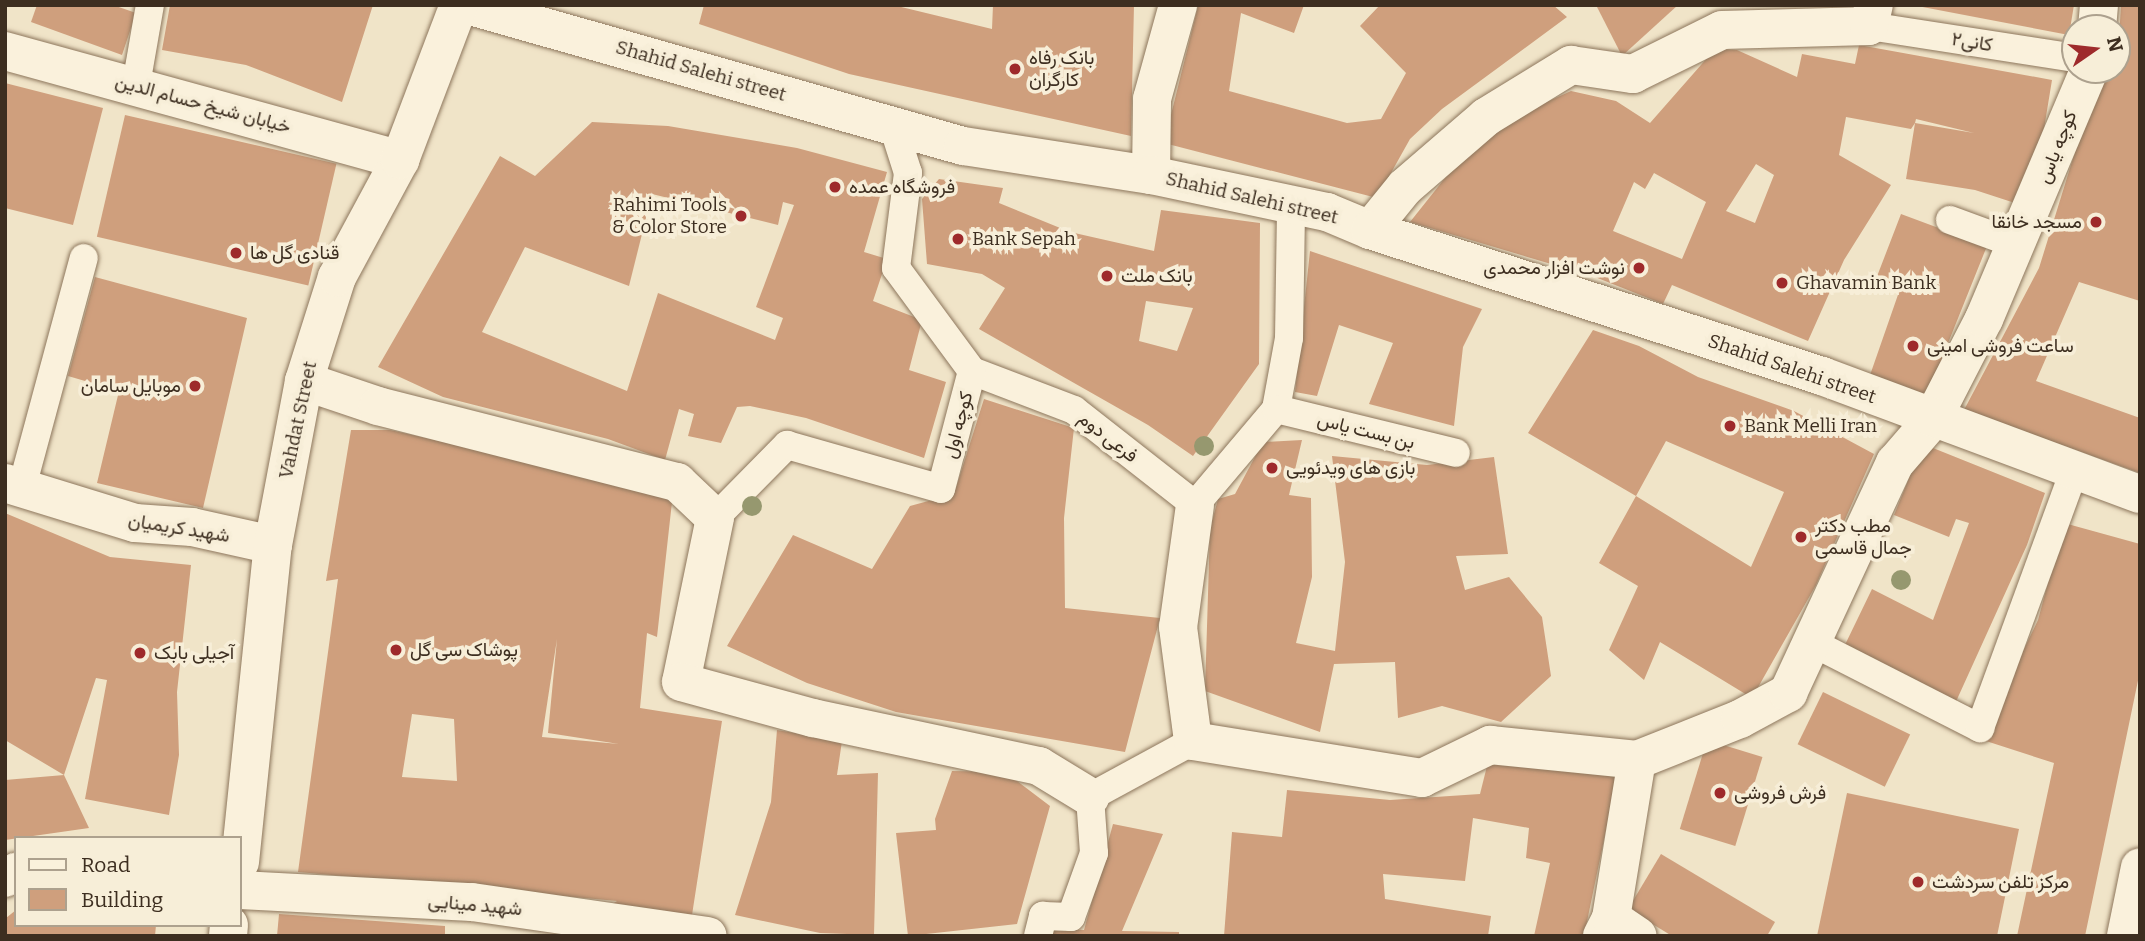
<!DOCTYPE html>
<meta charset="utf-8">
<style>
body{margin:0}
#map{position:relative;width:2145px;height:941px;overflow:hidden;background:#f0e4c8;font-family:Bitter,Vazirmatn,serif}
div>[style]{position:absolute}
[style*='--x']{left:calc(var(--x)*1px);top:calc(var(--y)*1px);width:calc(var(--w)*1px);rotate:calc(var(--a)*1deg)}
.building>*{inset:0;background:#cf9f7d;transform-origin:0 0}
.roads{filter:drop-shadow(0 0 2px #8d765c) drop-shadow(0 0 2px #8d765c)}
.service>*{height:28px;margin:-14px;padding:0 14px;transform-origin:14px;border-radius:14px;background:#faf1dc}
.minor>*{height:38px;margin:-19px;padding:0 19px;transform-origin:19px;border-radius:19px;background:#faf1dc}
.tertiary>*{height:38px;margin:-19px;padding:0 19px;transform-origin:19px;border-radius:19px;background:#faf1dc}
.secondary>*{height:38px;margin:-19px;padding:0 19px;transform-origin:19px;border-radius:19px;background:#faf1dc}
.trees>*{width:20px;height:20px;margin:-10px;border-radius:50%;background:#96986f}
.dots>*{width:19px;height:19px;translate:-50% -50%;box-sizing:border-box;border:4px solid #f7eed8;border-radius:50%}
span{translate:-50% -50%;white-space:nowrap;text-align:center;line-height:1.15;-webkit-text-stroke:7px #f7eed8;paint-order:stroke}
.street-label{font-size:19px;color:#3d2e20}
.poi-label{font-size:19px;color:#3d2e20}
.left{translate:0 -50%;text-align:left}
.right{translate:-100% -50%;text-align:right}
.frame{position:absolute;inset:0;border:7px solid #3d2e20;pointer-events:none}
.legend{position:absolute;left:14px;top:836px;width:228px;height:91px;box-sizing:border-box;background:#f7eed8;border:2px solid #ada18e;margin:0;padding:9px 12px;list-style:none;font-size:21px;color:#3d2e20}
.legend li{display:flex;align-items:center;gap:14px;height:35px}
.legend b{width:35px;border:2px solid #ada18e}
.north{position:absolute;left:2061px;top:14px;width:70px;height:70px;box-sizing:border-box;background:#f7eed8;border:2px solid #ada18e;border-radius:50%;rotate:76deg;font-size:19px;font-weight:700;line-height:28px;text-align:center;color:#3d2e20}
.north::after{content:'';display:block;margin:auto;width:24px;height:32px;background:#9e2a2b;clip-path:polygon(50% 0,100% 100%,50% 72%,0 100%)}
</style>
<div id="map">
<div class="building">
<i style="clip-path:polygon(37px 5px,113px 5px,136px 13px,122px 55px,31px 22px)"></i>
<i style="clip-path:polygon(170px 5px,373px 5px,342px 102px,246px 65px,162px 50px)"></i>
<i style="clip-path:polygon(704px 5px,893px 5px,992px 29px,993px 5px,1134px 5px,1131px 136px,849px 74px,699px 24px)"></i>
<i style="clip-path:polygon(1304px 5px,1294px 33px,1241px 13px,1229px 91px,1347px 123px,1381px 119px,1406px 73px,1360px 26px,1380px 5px,1553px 5px,1567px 17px,1442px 109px,1410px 139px,1377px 198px,1164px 143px,1198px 6px)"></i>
<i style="clip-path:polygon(1596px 5px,1678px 5px,1622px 56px)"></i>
<i style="clip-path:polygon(1912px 5px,2074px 5px,2069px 35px)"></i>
<i style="clip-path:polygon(2121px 5px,2140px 5px,2140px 301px,2079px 282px,2036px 381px,2140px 418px,2140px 473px,1964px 410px,2039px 268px,2075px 152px,2107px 70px,2117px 70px)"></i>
<i style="clip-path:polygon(evenodd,1859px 45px,2052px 80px,2042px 141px,2021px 205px,1975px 190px,1906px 179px,1915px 123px,1911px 129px,1846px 117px,1839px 155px,1891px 185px,1844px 260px,1808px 341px,1672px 285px,1663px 304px,1595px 277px,1410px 222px,1457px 163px,1516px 116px,1571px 91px,1616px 101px,1650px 123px,1715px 49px,1737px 50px,1797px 77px,1802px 54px,1855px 64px,1859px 45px,1916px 119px,1974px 133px,1915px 123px,1916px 119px,1859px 45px,1756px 164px,1774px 175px,1755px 223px,1726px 211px,1756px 164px,1859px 45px,1654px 173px,1706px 202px,1682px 259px,1613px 231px,1634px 182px,1645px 189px,1654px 173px)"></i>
<i style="clip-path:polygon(5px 83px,103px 108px,73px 225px,5px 208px)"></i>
<i style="left:125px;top:115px;width:217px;height:125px;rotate:13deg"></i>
<i style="clip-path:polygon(evenodd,592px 122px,668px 126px,797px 148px,887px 172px,864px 252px,887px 259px,873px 301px,922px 320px,909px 370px,946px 382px,924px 458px,806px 418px,750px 406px,737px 407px,721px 443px,688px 436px,694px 414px,679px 409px,665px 460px,608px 439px,443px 397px,378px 367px,500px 156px,535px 176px,592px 122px,652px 194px,778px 225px,783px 202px,794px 205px,756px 307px,783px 318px,775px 340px,658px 293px,627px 391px,482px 332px,525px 247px,629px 286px,652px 194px)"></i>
<i style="clip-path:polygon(evenodd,939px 179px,1003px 188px,999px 203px,1070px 232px,1154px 251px,1161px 210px,1260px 223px,1259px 364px,1193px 456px,1148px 425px,979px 329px,1005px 288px,982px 274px,927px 264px,922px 199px,939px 179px,1146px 301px,1193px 308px,1177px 351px,1139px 341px,1146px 301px)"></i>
<i style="clip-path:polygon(1901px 214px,1987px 246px,1926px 398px,1869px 378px,1900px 289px,1876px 279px)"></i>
<i style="clip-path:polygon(1310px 251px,1482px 309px,1463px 347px,1454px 426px,1369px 404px,1393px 343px,1339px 325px,1317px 396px,1295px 392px)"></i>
<i style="clip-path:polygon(95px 277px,247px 318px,203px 508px,97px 483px,119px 391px,68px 376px)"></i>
<i style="clip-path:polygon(1593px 330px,1639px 346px,1698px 377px,1794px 411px,1874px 454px,1816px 585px,1752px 698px,1660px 642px,1644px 680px,1609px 650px,1638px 586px,1599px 563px,1636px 496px,1751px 567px,1784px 492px,1666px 441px,1636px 496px,1528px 433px)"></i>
<i style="clip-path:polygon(984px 399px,1074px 428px,1064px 518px,1065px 608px,1160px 618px,1125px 752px,896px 712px,807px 683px,727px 646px,793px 535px,872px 569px,910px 506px,954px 494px)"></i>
<i style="clip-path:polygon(evenodd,351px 430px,390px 430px,673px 493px,657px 637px,647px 633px,640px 708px,722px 721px,692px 915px,609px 906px,617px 901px,298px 872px,338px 579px,326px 581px,351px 430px,557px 639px,548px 733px,619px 744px,542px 737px,557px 639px,351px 430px,412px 714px,454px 719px,457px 781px,402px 777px,412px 714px)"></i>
<i style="clip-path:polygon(1302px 440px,1289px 495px,1311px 498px,1312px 577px,1296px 643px,1335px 651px,1345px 562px,1332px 456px,1427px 465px,1494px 457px,1508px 554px,1456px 556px,1465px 590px,1509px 577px,1542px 617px,1551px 676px,1501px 722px,1442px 706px,1398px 718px,1395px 662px,1334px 664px,1320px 732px,1205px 691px,1210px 529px,1218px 499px,1235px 494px,1263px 442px)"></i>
<i style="clip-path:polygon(1923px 444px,2045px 493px,2027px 545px,1954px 706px,1842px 651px,1872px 589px,1933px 620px,1969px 523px,1956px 519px,1949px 537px,1894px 515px)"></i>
<i style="clip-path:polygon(5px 513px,110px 557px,191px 565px,177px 692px,179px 755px,169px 815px,85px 799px,107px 680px,96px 678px,64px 775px,89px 828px,5px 840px,5px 780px,64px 775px,5px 740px)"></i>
<i style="clip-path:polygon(2064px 523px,2140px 544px,2140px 671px,2085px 936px,2017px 936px,2054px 763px,1986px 741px,2000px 699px,2038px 620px)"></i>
<i style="left:1823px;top:692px;width:97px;height:58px;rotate:26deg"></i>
<i style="clip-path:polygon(777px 730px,842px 741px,837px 775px,878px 773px,874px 935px,820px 933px,735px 915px,771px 802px)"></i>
<i style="left:1707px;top:740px;width:58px;height:93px;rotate:17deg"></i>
<i style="clip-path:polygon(1488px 762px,1617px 777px,1584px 936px,1534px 936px,1550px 863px,1526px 858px,1529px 828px,1473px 818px,1465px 881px,1383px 874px,1385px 899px,1491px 916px,1488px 936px,1224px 936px,1232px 832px,1282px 837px,1287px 790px,1390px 800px,1480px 794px)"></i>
<i style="clip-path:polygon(952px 771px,1005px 772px,1050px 806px,1017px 924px,908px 936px,896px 833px,936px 830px,935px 819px)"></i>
<i style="clip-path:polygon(1847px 793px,2019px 829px,1997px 936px,1817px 936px)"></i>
<i style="clip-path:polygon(1113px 824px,1163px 834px,1122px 931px,1179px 932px,1179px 936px,1048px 936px,1049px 929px,1084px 930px)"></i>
<i style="clip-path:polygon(1661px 854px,1775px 922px,1767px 936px,1672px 936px,1628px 909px)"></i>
<i style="clip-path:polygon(16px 910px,16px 925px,156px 925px,155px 936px,5px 936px,6px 918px)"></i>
<i style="clip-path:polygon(279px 914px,445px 926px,445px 936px,277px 936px)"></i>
</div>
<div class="roads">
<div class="service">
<i style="--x:1869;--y:26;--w:208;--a:8.8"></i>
<i style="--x:136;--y:85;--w:81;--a:-80.1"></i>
<i style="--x:1950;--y:220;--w:72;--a:20.2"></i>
<i style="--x:972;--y:371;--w:109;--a:20.9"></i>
<i style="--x:1074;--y:410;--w:154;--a:38.1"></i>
<i style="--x:1195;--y:505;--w:126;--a:-49.8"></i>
<i style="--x:1276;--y:409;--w:72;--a:-79.6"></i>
<i style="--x:1289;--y:338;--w:134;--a:-89.1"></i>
<i style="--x:1276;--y:409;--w:185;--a:13.7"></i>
<i style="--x:22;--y:487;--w:237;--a:-74.9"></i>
<i style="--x:715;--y:518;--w:103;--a:-45.4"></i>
<i style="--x:787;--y:445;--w:160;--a:15.9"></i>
<i style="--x:941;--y:489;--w:122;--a:-75.3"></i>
<i style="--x:972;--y:371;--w:128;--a:-126.4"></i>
<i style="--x:896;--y:268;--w:96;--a:-82.8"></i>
<i style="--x:908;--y:173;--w:49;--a:-107.7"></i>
<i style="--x:1811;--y:642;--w:190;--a:27"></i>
<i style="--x:1980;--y:728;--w:274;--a:-69.9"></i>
<i style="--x:1038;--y:936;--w:21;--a:-76"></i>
<i style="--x:1043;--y:916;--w:28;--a:2"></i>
<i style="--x:1071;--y:917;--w:68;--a:-70.2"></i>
<i style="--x:1094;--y:853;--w:56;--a:-94.1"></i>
<i style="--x:1090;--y:797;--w:117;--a:-28.5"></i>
</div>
<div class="minor">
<i style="--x:2097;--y:28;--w:23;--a:-85"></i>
<i style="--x:1151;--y:175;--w:76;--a:-89.2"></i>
<i style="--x:1152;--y:99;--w:98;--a:-74.5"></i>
<i style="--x:1370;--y:230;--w:55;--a:-50.9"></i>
<i style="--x:1405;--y:187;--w:107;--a:-40.8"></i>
<i style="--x:1486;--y:117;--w:100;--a:-31.5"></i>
<i style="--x:1571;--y:65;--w:63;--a:8.3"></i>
<i style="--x:1633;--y:74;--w:99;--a:-26.3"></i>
<i style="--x:1722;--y:30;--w:147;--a:-1.6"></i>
<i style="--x:1869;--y:26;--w:22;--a:-77"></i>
<i style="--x:304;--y:381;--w:78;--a:18.7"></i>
<i style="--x:378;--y:406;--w:309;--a:14.3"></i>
<i style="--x:677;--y:482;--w:52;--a:43.5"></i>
<i style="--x:715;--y:518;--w:167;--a:101.7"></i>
<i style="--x:681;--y:682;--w:137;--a:15.3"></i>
<i style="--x:813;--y:718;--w:231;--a:12"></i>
<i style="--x:1039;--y:766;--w:60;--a:31.3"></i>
<i style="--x:5;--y:483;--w:136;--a:17.1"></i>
<i style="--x:135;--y:523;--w:57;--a:4"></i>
<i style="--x:192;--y:527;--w:83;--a:12.5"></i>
<i style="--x:1195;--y:505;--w:123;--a:97.9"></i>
<i style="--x:1178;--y:627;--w:115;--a:82.5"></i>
<i style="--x:1193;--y:741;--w:232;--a:9.2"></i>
<i style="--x:1422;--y:778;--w:76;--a:-25.9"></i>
<i style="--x:1490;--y:745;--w:148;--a:5.8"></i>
<i style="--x:1637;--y:760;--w:111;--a:-21.7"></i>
<i style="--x:1740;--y:719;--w:55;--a:-28.4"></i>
<i style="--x:1788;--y:693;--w:254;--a:-65.1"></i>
<i style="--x:1895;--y:463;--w:57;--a:-49.3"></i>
<i style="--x:1932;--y:420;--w:114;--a:-62.8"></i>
<i style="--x:1984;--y:319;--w:270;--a:-67.1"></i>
<i style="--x:5;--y:878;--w:13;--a:-29"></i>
<i style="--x:240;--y:890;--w:232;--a:3"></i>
<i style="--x:472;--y:902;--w:238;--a:8.2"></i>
<i style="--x:1611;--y:918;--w:32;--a:34"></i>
<i style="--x:1602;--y:936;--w:20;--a:-63"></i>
<i style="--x:1611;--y:918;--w:160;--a:-80.7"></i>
</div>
<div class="tertiary">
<i style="--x:467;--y:5;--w:516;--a:15.87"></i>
<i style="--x:963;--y:146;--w:190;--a:8.8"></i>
<i style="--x:1151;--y:175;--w:180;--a:11.9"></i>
<i style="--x:1327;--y:212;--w:47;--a:22.7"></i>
<i style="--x:1370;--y:230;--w:475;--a:17.9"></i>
<i style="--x:1822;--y:376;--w:339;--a:20.4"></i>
<i style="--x:5;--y:51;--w:410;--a:15.4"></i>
</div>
<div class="secondary">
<i style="--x:240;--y:862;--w:319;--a:-84.1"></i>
<i style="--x:273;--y:545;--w:167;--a:-79.3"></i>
<i style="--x:304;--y:381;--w:109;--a:-72.4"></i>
<i style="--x:337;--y:277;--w:133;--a:-61.7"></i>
<i style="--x:400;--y:160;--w:166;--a:-69.2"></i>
<i style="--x:228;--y:936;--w:11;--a:-85"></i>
<i style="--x:2126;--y:936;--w:70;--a:-78.5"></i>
</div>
</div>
<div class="trees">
<i style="left:1204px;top:446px"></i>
<i style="left:752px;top:506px"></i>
<i style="left:1901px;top:580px"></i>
</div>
<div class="dots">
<i style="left:1015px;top:69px;background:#9e2a2b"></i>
<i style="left:835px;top:187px;background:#9e2a2b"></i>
<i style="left:741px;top:216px;background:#9e2a2b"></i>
<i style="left:2096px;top:222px;background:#9e2a2b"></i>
<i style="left:958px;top:239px;background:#9e2a2b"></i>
<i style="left:236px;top:253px;background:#9e2a2b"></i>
<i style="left:1639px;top:268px;background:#9e2a2b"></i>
<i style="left:1107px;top:276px;background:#9e2a2b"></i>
<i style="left:1782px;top:283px;background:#9e2a2b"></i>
<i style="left:1913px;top:346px;background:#9e2a2b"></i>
<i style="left:195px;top:386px;background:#9e2a2b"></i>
<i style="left:1730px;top:426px;background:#9e2a2b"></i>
<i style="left:1272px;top:468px;background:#9e2a2b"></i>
<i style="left:1801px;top:537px;background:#9e2a2b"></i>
<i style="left:396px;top:650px;background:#9e2a2b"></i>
<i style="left:140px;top:653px;background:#9e2a2b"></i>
<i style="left:1720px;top:793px;background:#9e2a2b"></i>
<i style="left:1918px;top:882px;background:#9e2a2b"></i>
</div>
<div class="street-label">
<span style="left:1972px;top:42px;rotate:9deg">کانی۲</span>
<span style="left:701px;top:71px;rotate:16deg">Shahid Salehi street</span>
<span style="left:203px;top:104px;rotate:15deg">خیابان شیخ حسام الدین</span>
<span style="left:2057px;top:147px;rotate:-68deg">کوچه یاس</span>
<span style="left:1252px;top:198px;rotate:13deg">Shahid Salehi street</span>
<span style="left:1792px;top:369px;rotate:19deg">Shahid Salehi street</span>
<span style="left:298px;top:420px;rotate:-78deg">Vahdat Street</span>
<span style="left:958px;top:425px;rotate:-75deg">کوچه اول</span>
<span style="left:1366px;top:431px;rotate:14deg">بن بست یاس</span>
<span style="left:1108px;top:437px;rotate:38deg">فرعی دوم</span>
<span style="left:179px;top:528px;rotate:9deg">شهید کریمیان</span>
<span style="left:475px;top:905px;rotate:5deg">شهید مینایی</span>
</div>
<div class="poi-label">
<span class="left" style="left:1029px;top:69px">بانک رفاه<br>کارگران</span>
<span class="left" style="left:849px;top:187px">فروشگاه عمده</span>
<span class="right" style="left:727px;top:216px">Rahimi Tools<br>&amp; Color Store</span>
<span class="right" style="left:2082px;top:222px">مسجد خانقا</span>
<span class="left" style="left:972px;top:239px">Bank Sepah</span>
<span class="left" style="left:250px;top:253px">قنادی گل ها</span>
<span class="right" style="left:1625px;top:268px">نوشت افزار محمدی</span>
<span class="left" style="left:1121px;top:276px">بانک ملت</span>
<span class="left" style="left:1796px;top:283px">Ghavamin Bank</span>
<span class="left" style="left:1927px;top:346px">ساعت فروشی امینی</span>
<span class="right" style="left:181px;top:386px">موبایل سامان</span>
<span class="left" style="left:1744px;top:426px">Bank Melli Iran</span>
<span class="left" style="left:1286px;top:468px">بازی های ویدئویی</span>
<span class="left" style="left:1815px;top:537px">مطب دکتر<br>جمال قاسمی</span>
<span class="left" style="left:410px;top:650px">پوشاک سی گل</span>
<span class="left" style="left:154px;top:653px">آجیلی بابک</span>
<span class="left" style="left:1734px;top:793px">فرش فروشی</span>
<span class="left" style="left:1932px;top:882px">مرکز تلفن سردشت</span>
</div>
<div class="frame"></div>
<ul class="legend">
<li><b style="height:9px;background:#faf1dc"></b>Road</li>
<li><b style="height:19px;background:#cf9f7d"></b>Building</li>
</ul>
<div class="north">N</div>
</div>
